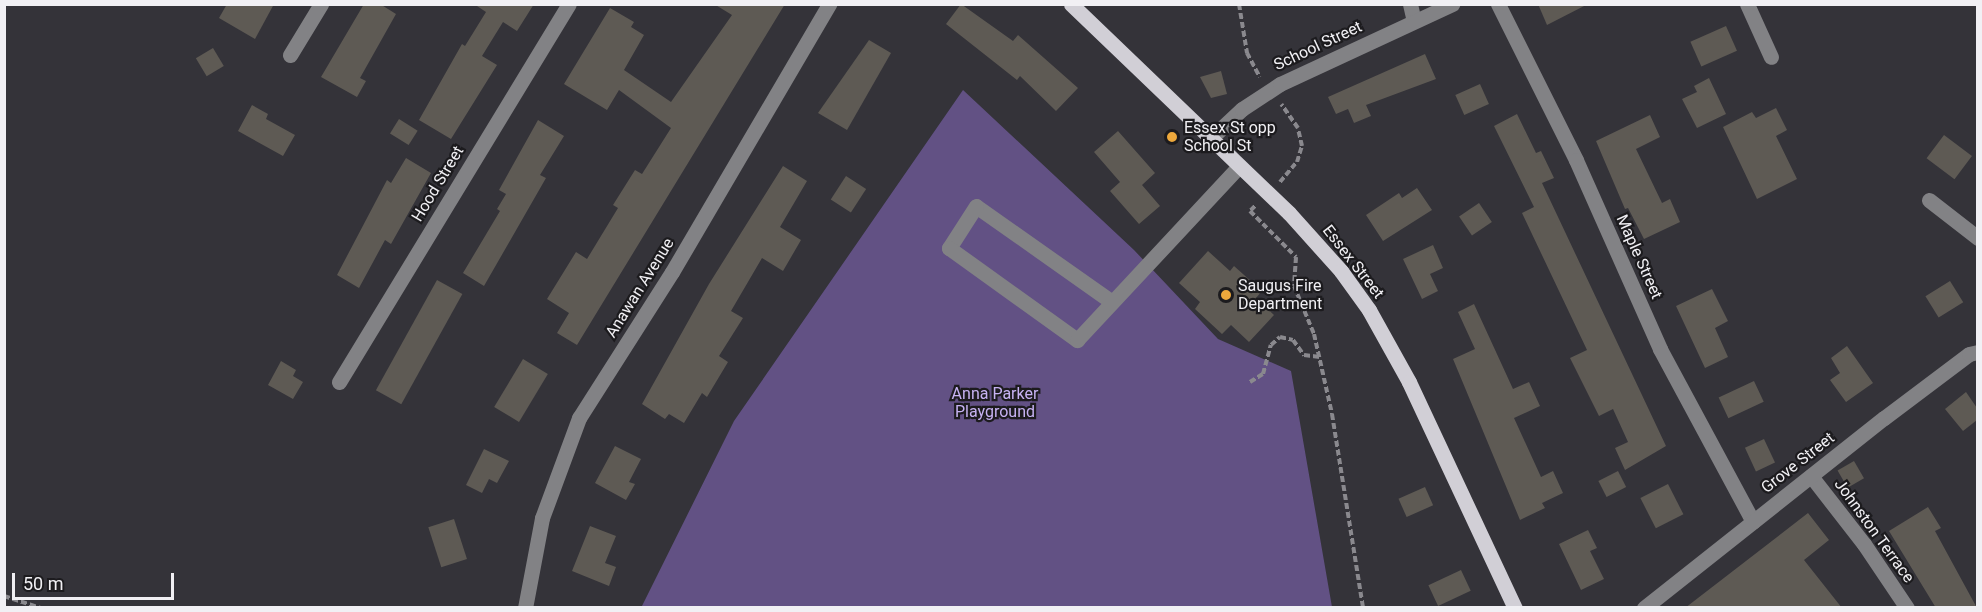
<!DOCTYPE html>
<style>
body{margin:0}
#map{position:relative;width:1982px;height:612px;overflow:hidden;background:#343339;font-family:Roboto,sans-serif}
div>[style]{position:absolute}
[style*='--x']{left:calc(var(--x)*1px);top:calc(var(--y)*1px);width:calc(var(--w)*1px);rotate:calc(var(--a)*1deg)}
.green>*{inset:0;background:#625184}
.building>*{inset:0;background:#5e5a54;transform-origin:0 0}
.path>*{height:4px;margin-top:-2px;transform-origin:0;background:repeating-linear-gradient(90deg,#8a898e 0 6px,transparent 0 9px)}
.minor>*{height:15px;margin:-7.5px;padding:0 7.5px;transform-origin:7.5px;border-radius:7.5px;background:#828285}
.major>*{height:15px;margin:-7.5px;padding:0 7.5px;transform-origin:7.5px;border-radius:7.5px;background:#d1cfd6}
.dots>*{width:16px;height:16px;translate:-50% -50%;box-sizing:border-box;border:3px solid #1c1b1e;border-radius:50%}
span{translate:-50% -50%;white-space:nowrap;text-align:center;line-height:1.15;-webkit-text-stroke:4.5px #1c1b1e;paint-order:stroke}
.street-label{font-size:16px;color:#f1f0f4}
.poi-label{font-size:16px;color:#f1f0f4}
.left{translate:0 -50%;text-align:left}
.park-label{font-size:16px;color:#c6b2f2}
.frame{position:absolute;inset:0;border:6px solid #f1f0f4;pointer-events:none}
.scale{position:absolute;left:12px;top:573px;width:162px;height:27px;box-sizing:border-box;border:3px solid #f1f0f4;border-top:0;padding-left:8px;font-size:18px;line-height:21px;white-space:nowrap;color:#f1f0f4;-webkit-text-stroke:4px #1c1b1e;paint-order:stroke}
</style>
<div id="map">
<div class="green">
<i style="clip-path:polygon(963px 90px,1134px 250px,1218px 339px,1291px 371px,1332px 607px,641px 608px,734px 421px)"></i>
</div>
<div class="building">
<i style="clip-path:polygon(227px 4px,274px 4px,255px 39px,219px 18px)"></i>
<i style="clip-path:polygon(364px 4px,380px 4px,396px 14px,360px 78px,366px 81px,357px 97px,321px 77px)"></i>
<i style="clip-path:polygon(474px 4px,534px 4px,517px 31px,503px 22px,482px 56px,497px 65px,451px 139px,419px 120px,462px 44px,465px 46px,486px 12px)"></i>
<i style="clip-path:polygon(714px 4px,785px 4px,577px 345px,557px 333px,569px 313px,547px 299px,576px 252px,587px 259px,618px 208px,613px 205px,635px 170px,642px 174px,671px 128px,619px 90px,607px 110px,564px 84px,610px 8px,634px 22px,631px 27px,644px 35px,624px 70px,671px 102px,732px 15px)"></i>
<i style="clip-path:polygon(961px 4px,1013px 41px,1018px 35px,1078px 88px,1056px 111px,1020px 76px,1017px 80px,946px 24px)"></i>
<i style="clip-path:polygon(1538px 4px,1588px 4px,1547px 25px)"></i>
<i style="left:1726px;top:26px;width:27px;height:39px;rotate:66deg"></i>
<i style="clip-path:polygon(869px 40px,891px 53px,847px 130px,818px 113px)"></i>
<i style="left:213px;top:48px;width:21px;height:20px;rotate:59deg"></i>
<i style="clip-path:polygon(1425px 54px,1436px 79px,1366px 105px,1371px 116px,1354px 123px,1348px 109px,1336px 114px,1328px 97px)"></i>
<i style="clip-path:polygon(1221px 71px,1227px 94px,1211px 98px,1200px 77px)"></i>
<i style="clip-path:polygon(1709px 78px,1726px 114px,1697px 128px,1682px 99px,1697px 92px,1694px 86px)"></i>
<i style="left:1480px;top:84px;width:22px;height:27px;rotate:66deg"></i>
<i style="clip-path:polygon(252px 105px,268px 114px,266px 119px,295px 135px,283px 156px,238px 131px)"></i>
<i style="clip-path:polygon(1776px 108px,1787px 130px,1776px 136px,1797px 179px,1757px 199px,1723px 127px,1752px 112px,1756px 118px)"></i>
<i style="clip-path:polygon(1517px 114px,1536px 153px,1541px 151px,1554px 178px,1542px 183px,1666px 446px,1625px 470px,1615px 448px,1628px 442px,1613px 409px,1599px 416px,1570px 358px,1587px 350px,1522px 213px,1534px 207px,1494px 126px)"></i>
<i style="clip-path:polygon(1650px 115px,1660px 137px,1636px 149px,1662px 203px,1670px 199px,1680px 222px,1644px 239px,1628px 208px,1625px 209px,1596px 141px)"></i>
<i style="left:399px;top:119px;width:22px;height:17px;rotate:32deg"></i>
<i style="clip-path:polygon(538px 120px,564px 136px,540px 175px,546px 178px,484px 286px,463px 273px,500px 211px,497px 209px,506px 194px,499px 190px)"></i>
<i style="clip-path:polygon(1118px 131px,1155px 173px,1142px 185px,1160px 206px,1139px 224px,1110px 191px,1120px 182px,1094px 152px)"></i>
<i style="left:1944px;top:135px;width:35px;height:29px;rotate:37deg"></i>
<i style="clip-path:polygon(406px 158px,431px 173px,391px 244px,385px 240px,359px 288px,337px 275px,387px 180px,391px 183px)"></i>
<i style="clip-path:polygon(783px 166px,807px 181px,780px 227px,801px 240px,783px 271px,762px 258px,731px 311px,743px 318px,719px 356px,728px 362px,707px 397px,702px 393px,684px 423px,669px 414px,665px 419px,642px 404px,709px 284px)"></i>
<i style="left:846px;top:176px;width:24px;height:28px;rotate:33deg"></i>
<i style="clip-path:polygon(1417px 188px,1432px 210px,1383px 241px,1366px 215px,1399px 193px,1402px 198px)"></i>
<i style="left:1479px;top:203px;width:23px;height:24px;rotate:56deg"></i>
<i style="clip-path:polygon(1433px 245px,1443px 268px,1430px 274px,1438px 291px,1422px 299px,1403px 259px)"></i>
<i style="clip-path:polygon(1208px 251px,1230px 271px,1234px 266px,1262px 291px,1256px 298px,1274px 315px,1249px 342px,1231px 325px,1222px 334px,1195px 309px,1200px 302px,1179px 283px)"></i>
<i style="left:437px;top:280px;width:29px;height:126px;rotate:29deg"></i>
<i style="left:1950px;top:281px;width:25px;height:29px;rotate:58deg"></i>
<i style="clip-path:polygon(1712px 289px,1728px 321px,1715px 328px,1728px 357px,1705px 368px,1676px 306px)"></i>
<i style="clip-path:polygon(1474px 304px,1513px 389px,1529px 382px,1540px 406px,1514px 418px,1541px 477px,1553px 471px,1563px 493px,1542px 503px,1545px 508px,1520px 520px,1453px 359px,1475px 349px,1458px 312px)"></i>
<i style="clip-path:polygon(1847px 346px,1873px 383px,1846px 402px,1830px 380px,1840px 373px,1831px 358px)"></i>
<i style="left:523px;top:359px;width:29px;height:56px;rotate:31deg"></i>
<i style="clip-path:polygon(281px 361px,296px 370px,293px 376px,303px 382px,293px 399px,268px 385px)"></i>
<i style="left:1754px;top:381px;width:23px;height:39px;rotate:65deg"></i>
<i style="clip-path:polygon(1966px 392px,1977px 408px,1977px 420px,1963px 431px,1945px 409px)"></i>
<i style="left:1764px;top:439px;width:26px;height:21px;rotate:65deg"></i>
<i style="clip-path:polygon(615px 446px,641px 459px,629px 482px,635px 484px,626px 500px,595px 483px)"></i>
<i style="clip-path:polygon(484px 449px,509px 461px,497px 483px,489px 479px,482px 493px,466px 485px)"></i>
<i style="left:1854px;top:461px;width:20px;height:19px;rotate:60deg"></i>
<i style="left:1618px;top:471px;width:18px;height:22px;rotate:63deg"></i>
<i style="left:1668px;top:484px;width:34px;height:31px;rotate:63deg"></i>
<i style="left:1425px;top:487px;width:20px;height:29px;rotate:66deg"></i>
<i style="clip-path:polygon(1928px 507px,1941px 528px,1935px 531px,1977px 608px,1936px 608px,1889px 531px)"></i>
<i style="clip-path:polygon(1808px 513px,1829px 540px,1804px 560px,1842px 608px,1685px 608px)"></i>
<i style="left:454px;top:519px;width:42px;height:27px;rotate:72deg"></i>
<i style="clip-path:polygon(590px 526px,616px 536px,605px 563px,616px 567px,609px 586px,572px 571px)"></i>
<i style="clip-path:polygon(1588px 530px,1597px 548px,1590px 551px,1604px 579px,1581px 590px,1559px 544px)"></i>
<i style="left:1461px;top:570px;width:23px;height:36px;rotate:65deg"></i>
</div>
<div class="path">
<i style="--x:1239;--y:4;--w:50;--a:80.7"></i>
<i style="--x:1247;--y:53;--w:27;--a:62"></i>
<i style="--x:1280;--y:182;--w:26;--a:-50"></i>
<i style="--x:1297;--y:162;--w:17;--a:-73"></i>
<i style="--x:1302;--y:146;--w:18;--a:-103"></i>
<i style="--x:1298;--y:128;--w:29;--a:-125"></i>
<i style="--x:1255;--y:206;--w:7;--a:135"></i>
<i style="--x:1250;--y:211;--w:65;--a:45"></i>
<i style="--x:1296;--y:257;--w:29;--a:94"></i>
<i style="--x:1294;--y:286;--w:52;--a:67.4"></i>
<i style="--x:1314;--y:334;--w:82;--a:77.3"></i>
<i style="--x:1332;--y:414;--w:196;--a:80.9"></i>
<i style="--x:1250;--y:382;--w:15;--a:-32"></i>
<i style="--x:1263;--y:374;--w:30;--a:-75"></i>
<i style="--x:1271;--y:345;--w:12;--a:-42"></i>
<i style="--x:1280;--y:337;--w:13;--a:13"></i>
<i style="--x:1293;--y:340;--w:19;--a:54"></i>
<i style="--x:1304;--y:355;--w:16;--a:7"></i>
<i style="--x:4;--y:596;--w:39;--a:18"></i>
</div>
<div class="minor">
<i style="--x:1410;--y:4;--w:17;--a:77"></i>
<i style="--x:1498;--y:4;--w:174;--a:63.4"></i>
<i style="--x:1576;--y:160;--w:207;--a:66"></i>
<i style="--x:1660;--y:349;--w:196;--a:61.7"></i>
<i style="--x:1747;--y:4;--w:58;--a:65.6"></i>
<i style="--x:290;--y:55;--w:60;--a:-58.7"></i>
<i style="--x:1211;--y:138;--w:42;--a:-43.1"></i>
<i style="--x:1242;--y:109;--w:45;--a:-33.3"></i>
<i style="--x:1280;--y:84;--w:190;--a:-24.9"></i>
<i style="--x:1929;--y:200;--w:62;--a:37.8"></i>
<i style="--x:1112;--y:302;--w:166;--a:-144.8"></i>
<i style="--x:976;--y:206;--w:50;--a:122.7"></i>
<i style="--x:949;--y:248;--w:158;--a:35.7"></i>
<i style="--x:1077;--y:340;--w:238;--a:-47"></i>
<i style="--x:339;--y:382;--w:442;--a:-58.7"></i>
<i style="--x:1811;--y:476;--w:86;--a:52.1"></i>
<i style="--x:1864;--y:544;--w:77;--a:56.1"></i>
<i style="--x:525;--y:608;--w:92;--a:-79.3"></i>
<i style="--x:542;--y:518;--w:107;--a:-69.7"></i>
<i style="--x:579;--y:418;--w:173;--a:-57.5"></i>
<i style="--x:672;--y:272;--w:311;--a:-59.6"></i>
<i style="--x:1644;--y:608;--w:306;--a:-38.4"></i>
<i style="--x:1884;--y:418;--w:106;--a:-37"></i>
<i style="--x:1969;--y:354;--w:9;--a:-13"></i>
</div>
<div class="major">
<i style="--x:1071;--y:4;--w:302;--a:43.8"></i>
<i style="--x:1289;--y:213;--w:78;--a:48.1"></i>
<i style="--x:1341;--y:271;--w:48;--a:54.3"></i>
<i style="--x:1369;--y:310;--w:82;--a:60.9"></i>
<i style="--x:1409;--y:382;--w:250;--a:64.9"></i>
</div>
<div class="dots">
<i style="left:1172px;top:137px;background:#eda83c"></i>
<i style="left:1226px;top:295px;background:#eda83c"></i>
</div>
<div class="street-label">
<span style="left:1318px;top:46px;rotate:-25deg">School Street</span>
<span style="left:438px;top:184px;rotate:-59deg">Hood Street</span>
<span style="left:1639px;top:257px;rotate:66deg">Maple Street</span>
<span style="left:1353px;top:262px;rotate:52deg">Essex Street</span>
<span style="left:640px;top:288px;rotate:-58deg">Anawan Avenue</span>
<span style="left:1798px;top:463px;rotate:-38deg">Grove Street</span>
<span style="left:1874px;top:531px;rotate:54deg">Johnston Terrace</span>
</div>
<div class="poi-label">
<span class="left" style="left:1184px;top:137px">Essex St opp<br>School St</span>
<span class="left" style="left:1238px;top:295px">Saugus Fire<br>Department</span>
</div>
<div class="park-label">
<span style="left:995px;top:403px">Anna Parker<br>Playground</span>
</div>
<div class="frame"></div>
<div class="scale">50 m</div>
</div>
